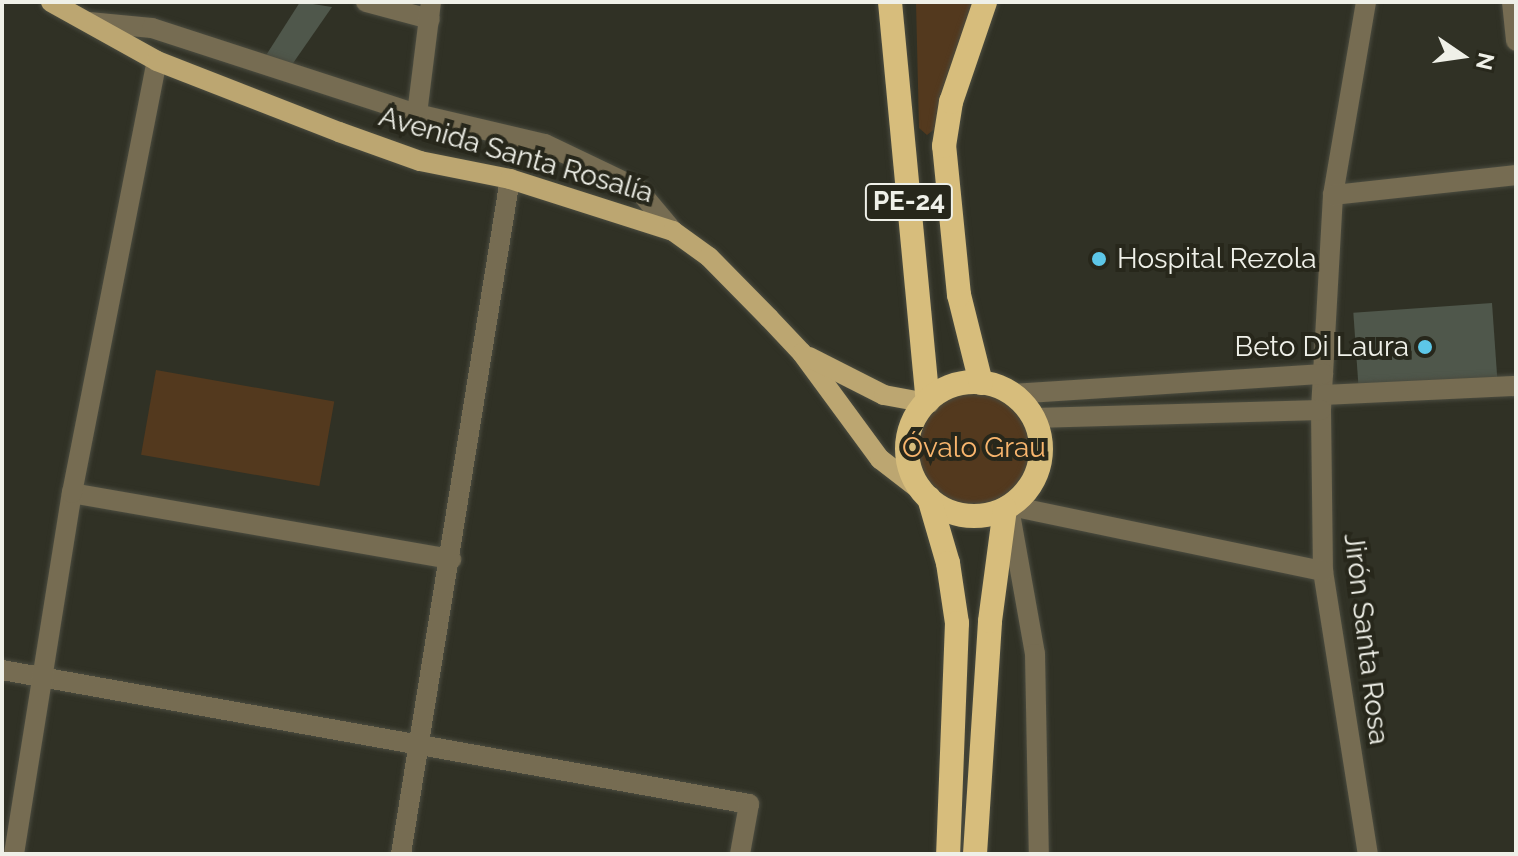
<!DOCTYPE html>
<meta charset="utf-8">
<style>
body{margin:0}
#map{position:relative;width:1518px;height:856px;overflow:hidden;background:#303125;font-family:Raleway,sans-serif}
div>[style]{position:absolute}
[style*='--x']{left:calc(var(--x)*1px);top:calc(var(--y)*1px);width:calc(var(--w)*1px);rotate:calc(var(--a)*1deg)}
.green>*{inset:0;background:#53391e;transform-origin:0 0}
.round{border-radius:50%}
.building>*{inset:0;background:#4f574b;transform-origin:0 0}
.roads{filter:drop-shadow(0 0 2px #4b4c40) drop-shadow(0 0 2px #4b4c40)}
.minor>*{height:20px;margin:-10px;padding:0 10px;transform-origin:10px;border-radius:10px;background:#766c52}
.major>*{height:20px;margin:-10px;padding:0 10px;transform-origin:10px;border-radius:10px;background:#bca671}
.highway>*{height:24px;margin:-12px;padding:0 12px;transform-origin:12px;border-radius:12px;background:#d7bd7c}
.highway>.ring{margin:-12px;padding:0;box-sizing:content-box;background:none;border:24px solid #d7bd7c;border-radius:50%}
.dots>*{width:22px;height:22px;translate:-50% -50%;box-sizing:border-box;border:4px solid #27271b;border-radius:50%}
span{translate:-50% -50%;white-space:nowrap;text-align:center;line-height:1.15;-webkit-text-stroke:8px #27271b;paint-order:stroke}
.shield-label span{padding:2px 6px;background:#27271b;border:2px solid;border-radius:6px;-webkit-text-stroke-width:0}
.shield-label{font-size:26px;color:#eff0e8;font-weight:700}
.street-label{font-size:28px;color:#eff0e8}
.poi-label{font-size:28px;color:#eff0e8}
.left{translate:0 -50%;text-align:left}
.right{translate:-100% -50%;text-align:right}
.park-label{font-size:28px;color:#f8b56d}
.frame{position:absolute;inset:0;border:4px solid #eff0e8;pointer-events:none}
.north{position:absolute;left:1422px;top:16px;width:80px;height:80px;-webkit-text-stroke:6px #27271b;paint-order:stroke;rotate:103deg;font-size:22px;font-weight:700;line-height:32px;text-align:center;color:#eff0e8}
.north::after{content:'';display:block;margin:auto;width:28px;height:36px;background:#eff0e8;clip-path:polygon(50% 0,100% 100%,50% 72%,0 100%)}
</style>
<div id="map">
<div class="green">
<i style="clip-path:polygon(916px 2px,972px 2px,936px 128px,927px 135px,919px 128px)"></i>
<i style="left:156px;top:370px;width:181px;height:86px;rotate:10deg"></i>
<i class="round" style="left:916px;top:390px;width:116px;height:116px"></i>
</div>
<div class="building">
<i style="clip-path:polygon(300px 2px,332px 7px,289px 69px,263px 60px)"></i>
<i style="left:1492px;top:303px;width:76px;height:139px;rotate:86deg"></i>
</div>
<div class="roads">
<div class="minor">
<i style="--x:366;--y:2;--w:66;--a:14.9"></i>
<i style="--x:1366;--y:2;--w:196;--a:99.7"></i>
<i style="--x:1333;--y:195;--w:215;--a:93.2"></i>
<i style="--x:1321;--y:410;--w:161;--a:89.3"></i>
<i style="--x:1323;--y:571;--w:287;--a:81"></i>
<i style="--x:1512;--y:2;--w:39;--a:84"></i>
<i style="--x:89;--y:22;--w:63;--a:5.4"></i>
<i style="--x:152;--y:28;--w:279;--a:18"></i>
<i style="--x:417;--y:114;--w:131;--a:13.2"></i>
<i style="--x:545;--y:144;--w:102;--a:25.6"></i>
<i style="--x:637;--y:188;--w:56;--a:50.1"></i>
<i style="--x:417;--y:114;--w:113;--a:-82.9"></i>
<i style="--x:1333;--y:195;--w:184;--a:-6.2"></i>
<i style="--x:1012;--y:394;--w:312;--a:-3.7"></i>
<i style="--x:1323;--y:395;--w:193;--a:-2.7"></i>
<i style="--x:1034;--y:418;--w:287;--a:-1.6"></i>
<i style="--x:72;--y:493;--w:385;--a:9.9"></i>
<i style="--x:1011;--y:506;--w:319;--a:11.8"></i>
<i style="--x:1009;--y:508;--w:148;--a:79.9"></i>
<i style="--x:1035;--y:654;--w:200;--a:88.9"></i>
<i style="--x:2;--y:670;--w:759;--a:10.17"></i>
<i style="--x:749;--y:804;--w:51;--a:100.2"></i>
<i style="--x:14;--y:854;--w:366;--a:-80.9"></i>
<i style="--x:72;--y:493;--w:440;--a:-78.9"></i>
<i style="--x:401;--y:854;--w:684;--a:-80.83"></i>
</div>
<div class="major">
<i style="--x:51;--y:2;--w:121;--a:29.1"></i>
<i style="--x:157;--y:61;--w:195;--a:21.3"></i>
<i style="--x:339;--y:132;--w:86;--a:19.7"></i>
<i style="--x:420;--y:161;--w:92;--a:11.3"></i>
<i style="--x:510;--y:179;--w:171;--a:17.7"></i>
<i style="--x:673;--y:231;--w:44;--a:35.8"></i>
<i style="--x:709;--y:257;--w:86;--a:45.5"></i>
<i style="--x:769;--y:318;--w:48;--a:46.7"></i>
<i style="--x:802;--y:353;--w:132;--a:53.7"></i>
<i style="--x:880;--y:459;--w:56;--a:37.7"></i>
<i style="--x:809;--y:357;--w:84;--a:26.9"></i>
<i style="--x:884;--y:395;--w:44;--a:10.5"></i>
</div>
<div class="highway">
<i style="--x:890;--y:2;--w:401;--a:84.6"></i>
<i class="ring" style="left:907px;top:382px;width:110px;height:110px"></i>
<i style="--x:981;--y:383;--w:91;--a:-104"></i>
<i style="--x:959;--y:295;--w:150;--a:-95.7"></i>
<i style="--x:944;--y:146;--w:45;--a:-81"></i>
<i style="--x:951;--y:102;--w:106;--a:-71.2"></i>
<i style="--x:929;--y:498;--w:68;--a:73.7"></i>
<i style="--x:948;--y:563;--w:61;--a:81.5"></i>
<i style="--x:957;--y:623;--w:231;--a:92.2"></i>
<i style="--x:975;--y:854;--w:233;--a:-86.3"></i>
<i style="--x:990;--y:621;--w:113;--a:-82.4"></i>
</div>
</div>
<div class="dots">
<i style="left:1099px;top:259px;background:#5dc7e8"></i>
<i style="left:1425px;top:347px;background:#5dc7e8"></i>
</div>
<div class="shield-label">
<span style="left:909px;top:202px">PE-24</span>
</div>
<div class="street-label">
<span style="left:516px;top:155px;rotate:16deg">Avenida Santa Rosalía</span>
<span style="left:1366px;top:639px;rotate:83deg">Jirón Santa Rosa</span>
</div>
<div class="poi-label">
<span class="left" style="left:1117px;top:259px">Hospital Rezola</span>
<span class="right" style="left:1409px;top:347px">Beto Di Laura</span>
</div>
<div class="park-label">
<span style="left:974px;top:448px">Óvalo Grau</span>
</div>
<div class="frame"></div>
<div class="north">N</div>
</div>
